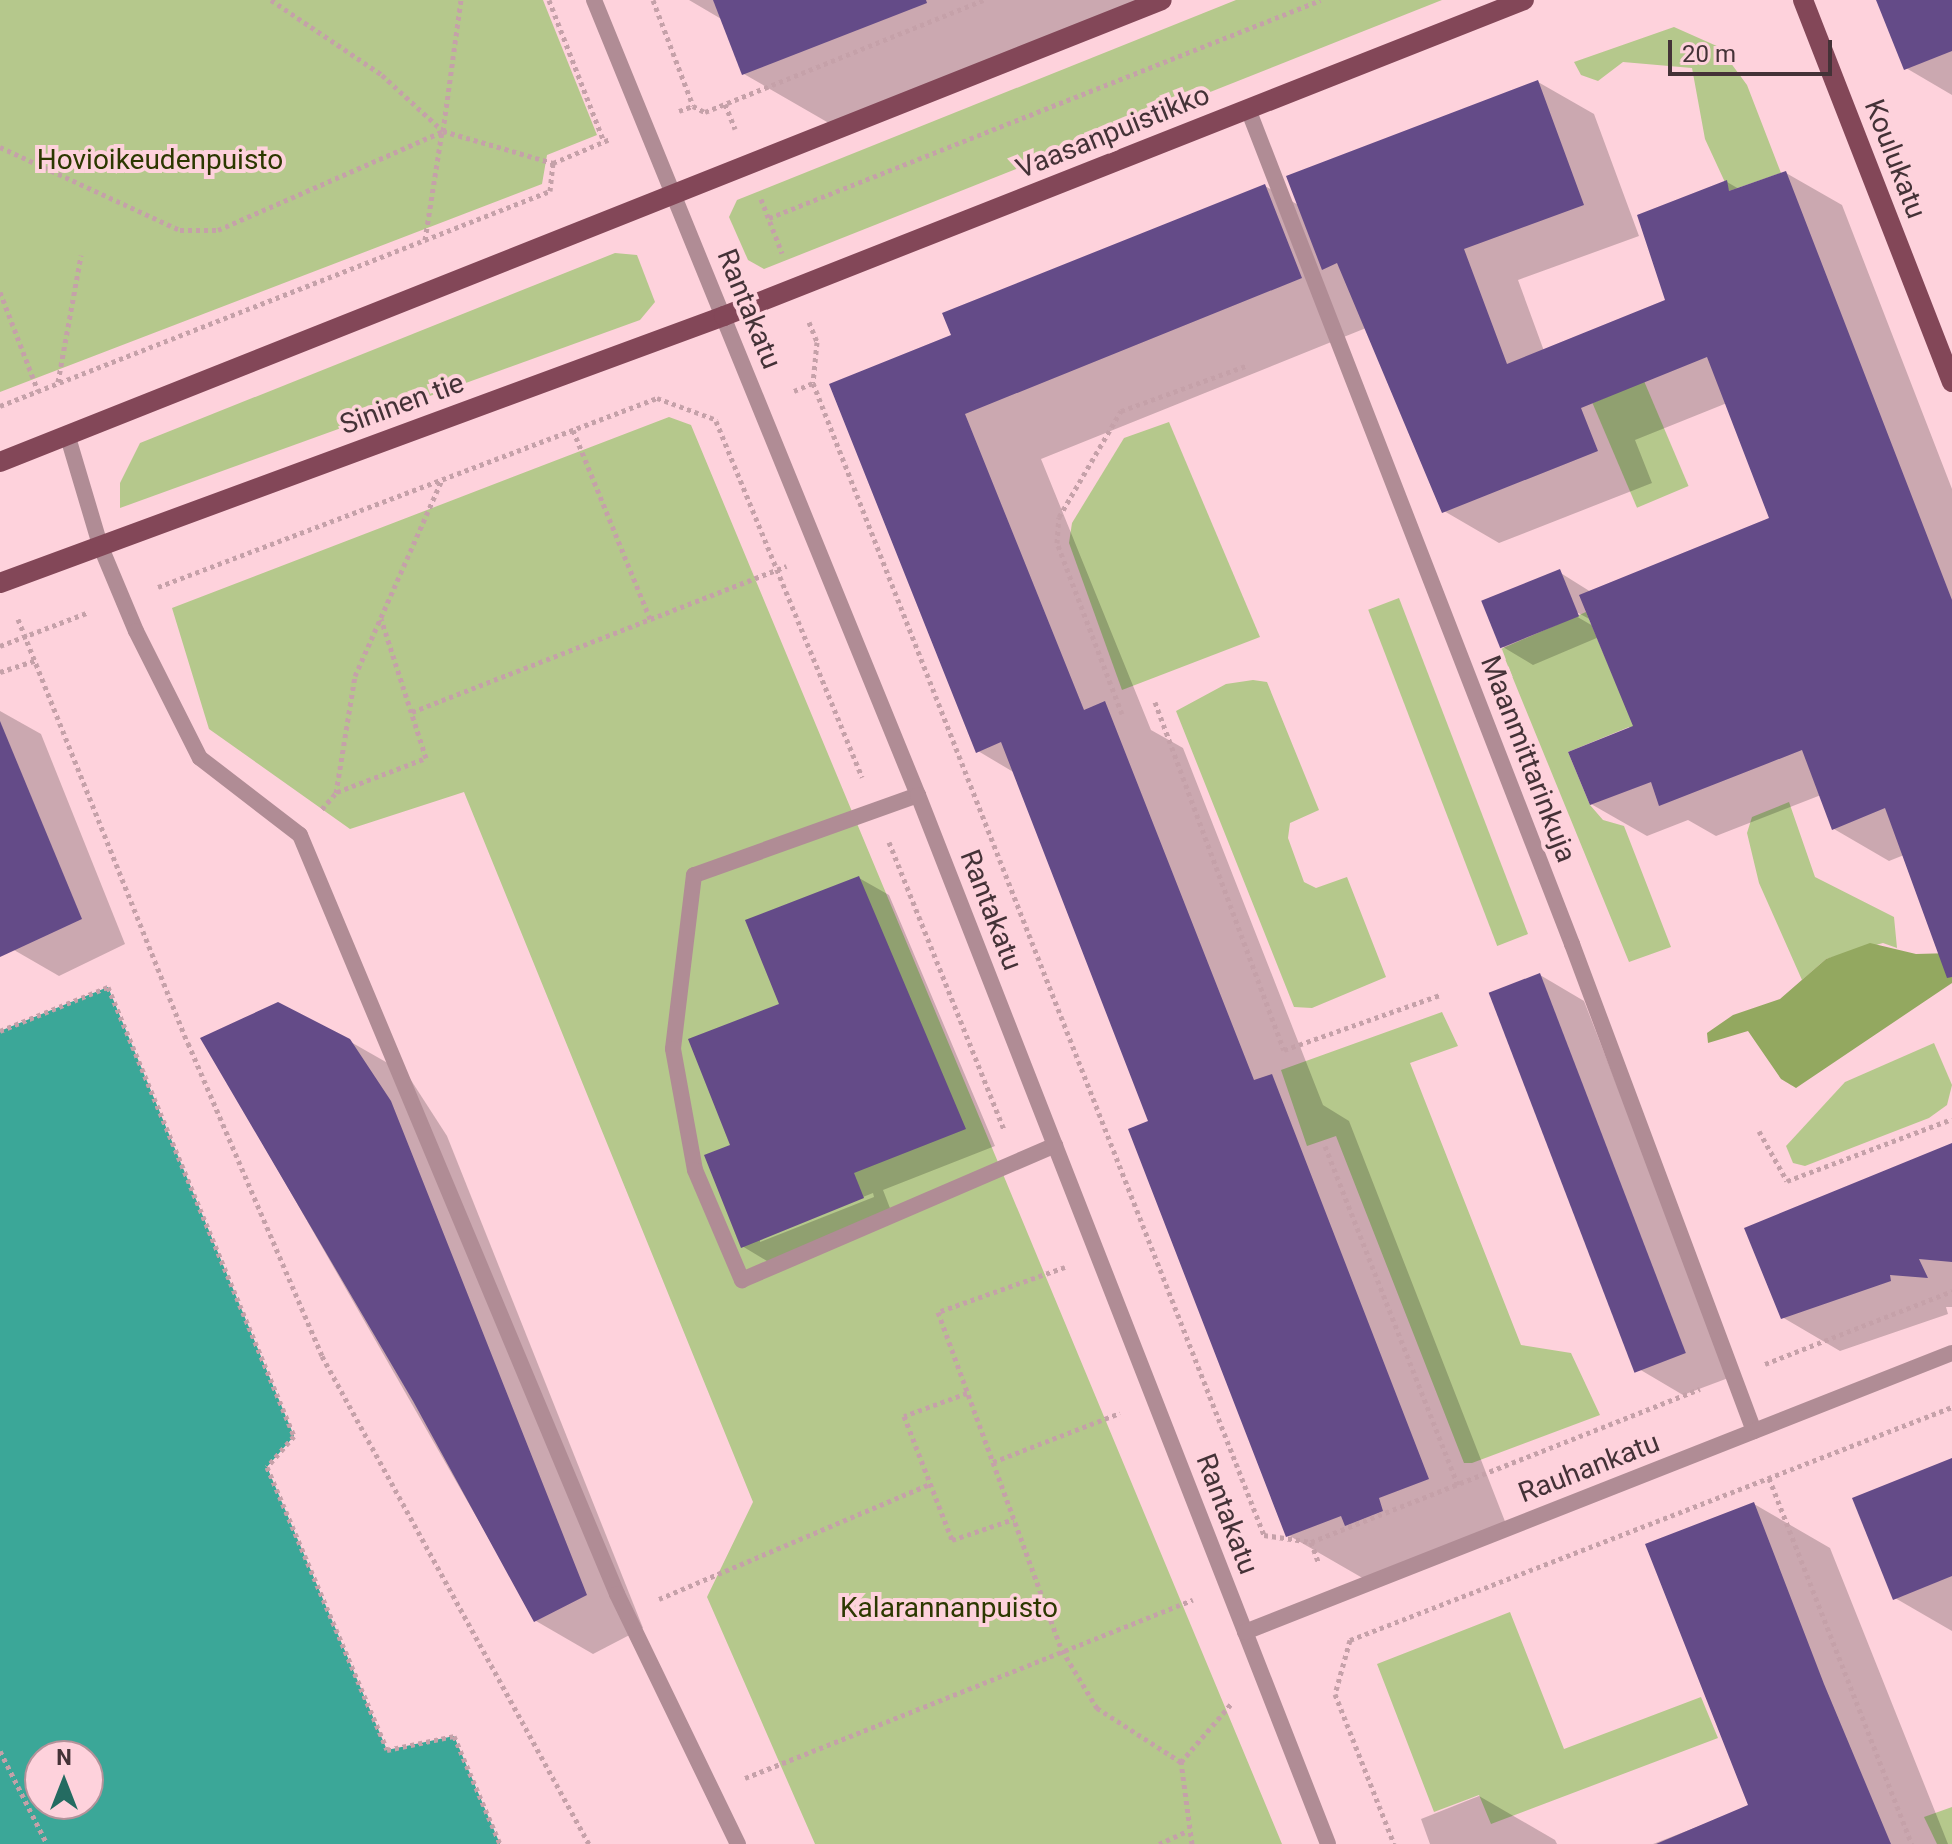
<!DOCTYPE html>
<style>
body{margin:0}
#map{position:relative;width:1952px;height:1844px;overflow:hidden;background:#fed2dc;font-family:Roboto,sans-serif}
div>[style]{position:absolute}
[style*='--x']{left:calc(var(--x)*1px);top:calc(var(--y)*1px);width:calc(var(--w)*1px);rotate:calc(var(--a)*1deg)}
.green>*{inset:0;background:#b5c88c;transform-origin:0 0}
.forest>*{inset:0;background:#93a860}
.water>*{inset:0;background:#3ba798}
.shadow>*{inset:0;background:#0003}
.building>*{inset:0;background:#644b88;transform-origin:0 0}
.path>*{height:5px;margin-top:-2.5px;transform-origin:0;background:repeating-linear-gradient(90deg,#c5a1a9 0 4px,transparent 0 8px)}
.service>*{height:16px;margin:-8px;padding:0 8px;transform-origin:8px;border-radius:8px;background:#b08c95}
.minor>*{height:16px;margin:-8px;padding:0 8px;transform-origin:8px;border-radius:8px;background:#b08c95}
.tertiary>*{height:16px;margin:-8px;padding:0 8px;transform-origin:8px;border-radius:8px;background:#b08c95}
.primary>*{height:20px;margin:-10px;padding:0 10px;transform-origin:10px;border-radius:10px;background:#834758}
span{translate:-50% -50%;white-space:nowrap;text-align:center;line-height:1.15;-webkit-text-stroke:8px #fed2dc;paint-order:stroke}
.street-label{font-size:28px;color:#443237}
.park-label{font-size:28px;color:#2c3800}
.north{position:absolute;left:24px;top:1740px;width:80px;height:80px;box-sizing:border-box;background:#fed2dc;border:2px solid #b4929a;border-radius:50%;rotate:0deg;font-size:22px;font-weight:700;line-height:32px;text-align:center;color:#443237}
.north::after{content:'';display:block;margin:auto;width:28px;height:36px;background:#246b61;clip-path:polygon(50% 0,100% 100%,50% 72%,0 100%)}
.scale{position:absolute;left:1668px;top:40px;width:164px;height:36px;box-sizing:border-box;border:4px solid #443237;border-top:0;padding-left:10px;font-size:24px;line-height:28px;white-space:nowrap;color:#443237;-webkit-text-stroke:6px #fed2dc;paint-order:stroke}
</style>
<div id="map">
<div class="green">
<i style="clip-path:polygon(0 0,543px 0,597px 135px,547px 155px,542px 184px,0 392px)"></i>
<i style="clip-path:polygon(1236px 0,1442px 0,764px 269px,748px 260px,729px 217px,737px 200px)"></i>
<i style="clip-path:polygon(1674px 27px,1719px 47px,1747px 85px,1781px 173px,1729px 191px,1705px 139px,1692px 68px,1623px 62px,1598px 81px,1581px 75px,1574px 62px)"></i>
<i style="clip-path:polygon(615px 253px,637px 255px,655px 302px,640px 320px,120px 508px,120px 483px,140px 443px)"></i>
<i style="left:1644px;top:381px;width:114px;height:56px;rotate:67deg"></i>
<i style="clip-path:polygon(669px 417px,691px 425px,1282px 1844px,815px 1844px,707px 1597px,753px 1502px,464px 792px,350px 829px,209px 729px,172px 608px)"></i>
<i style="clip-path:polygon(1169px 422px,1260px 637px,1122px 690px,1069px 543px,1072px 523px,1124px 438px)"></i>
<i style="left:1399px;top:598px;width:360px;height:33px;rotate:69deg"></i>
<i style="clip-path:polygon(1586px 612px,1619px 690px,1808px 615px,1651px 782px,1629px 727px,1568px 752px,1590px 805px,1603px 820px,1624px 826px,1671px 947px,1629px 962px,1501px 649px)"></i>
<i style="clip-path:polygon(1253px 680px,1267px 682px,1319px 810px,1290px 823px,1288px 838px,1304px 882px,1316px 888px,1347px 877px,1386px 977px,1312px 1008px,1294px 1007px,1176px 711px,1226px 684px)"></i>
<i style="clip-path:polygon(1789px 802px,1815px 877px,1894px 917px,1897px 948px,1883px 943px,1826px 959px,1802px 980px,1759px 883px,1747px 833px,1752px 817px)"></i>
<i style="clip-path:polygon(1442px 1012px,1458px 1046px,1410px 1063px,1521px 1345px,1571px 1353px,1600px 1415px,1472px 1463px,1464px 1463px,1336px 1136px,1307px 1146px,1281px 1070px)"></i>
<i style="clip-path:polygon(1934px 1043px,1952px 1085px,1947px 1105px,1929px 1118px,1805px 1166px,1793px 1163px,1786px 1146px,1845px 1082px)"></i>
<i style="clip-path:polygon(1510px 1612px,1564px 1749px,1701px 1697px,1718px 1738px,1491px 1824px,1479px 1795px,1434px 1812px,1377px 1664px)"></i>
<i style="clip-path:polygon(1952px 1807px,1952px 1844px,1937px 1844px,1924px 1817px)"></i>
</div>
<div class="forest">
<i style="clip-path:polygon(1870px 943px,1916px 954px,1952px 953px,1952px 983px,1796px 1088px,1781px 1079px,1748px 1031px,1708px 1043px,1707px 1033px,1733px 1015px,1780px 999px,1826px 959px)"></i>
</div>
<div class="water">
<i style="clip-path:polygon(evenodd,108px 987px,294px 1436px,267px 1467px,387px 1750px,454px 1736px,500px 1844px,0 1844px,0 1031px,108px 987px,40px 1756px,88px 1756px,88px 1804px,40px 1804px,40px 1756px)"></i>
</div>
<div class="shadow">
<i style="clip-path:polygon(689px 0,1158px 0,834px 126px,744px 74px,723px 20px)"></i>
<i style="clip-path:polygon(1879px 0,1952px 0,1952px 95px,1906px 68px)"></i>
<i style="clip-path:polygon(evenodd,1538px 82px,1594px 114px,1639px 236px,1518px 280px,1544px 351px,1668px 301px,1727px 182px,1739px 189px,1786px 173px,1842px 205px,1952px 489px,1952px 952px,1904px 855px,1889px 861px,1834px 829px,1821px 795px,1716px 836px,1688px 820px,1647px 836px,1591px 804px,1635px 727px,1599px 637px,1533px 665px,1503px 647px,1559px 572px,1591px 592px,1772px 519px,1727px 403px,1635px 440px,1652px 483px,1499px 543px,1444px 511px,1366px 328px,1041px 459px,1151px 730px,1183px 748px,1323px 1105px,1349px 1121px,1506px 1524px,1366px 1580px,1288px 1535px,1151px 1122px,1015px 773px,978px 751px,954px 336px,1265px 186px,1300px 206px,1538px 82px,1571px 609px,1593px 621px,1593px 626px,1569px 612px,1571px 609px)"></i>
<i style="clip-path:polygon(0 711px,41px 734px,125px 944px,59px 976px,14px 950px,0 930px)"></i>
<i style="clip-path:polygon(evenodd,859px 878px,889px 895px,995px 1146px,883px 1190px,893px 1216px,772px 1264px,742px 1246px,732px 1146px,781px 1005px,859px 878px,873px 1193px,874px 1197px,760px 1242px,760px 1238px,873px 1193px)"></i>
<i style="clip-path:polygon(1540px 975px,1584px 1001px,1731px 1377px,1683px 1395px,1639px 1369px)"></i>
<i style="clip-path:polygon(203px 1039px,349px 1041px,407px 1074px,447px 1136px,643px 1628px,593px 1654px,536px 1621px)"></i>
<i style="clip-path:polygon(1952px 1145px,1952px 1307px,1946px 1307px,1948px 1314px,1840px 1351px,1782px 1317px)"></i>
<i style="clip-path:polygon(1952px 1460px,1952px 1631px,1895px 1598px)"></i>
<i style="clip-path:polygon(1754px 1504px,1830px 1548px,1948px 1844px,1653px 1844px,1751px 1806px)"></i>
<i style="clip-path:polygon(1479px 1796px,1555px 1840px,1557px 1844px,1430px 1844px,1421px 1819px)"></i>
</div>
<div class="building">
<i style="clip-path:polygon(713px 0,926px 0,927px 3px,742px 75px)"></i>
<i style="clip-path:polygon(1876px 0,1952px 0,1952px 51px,1904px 70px)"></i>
<i style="clip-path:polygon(1538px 80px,1584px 205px,1464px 249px,1507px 364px,1665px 300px,1637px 215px,1727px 180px,1729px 191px,1786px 171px,1952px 600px,1952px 977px,1947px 978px,1885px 808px,1832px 830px,1802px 750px,1659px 806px,1651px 782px,1590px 805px,1568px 752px,1633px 726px,1579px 595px,1769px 518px,1707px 357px,1581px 408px,1598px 451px,1442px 513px,1337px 263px,1322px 270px,1286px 176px)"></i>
<i style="clip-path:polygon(1265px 184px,1302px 278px,965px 414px,1084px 710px,1105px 701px,1254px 1080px,1272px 1074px,1429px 1479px,1379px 1498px,1383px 1511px,1345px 1526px,1341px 1516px,1286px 1537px,1128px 1129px,1148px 1121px,1001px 742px,976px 753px,829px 384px,951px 335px,942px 313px)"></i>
<i style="left:1560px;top:569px;width:51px;height:85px;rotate:68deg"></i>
<i style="clip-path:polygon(0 721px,82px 919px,0 957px)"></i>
<i style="clip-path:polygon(859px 876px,966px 1129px,854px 1173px,864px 1198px,741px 1248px,704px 1155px,730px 1145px,688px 1039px,779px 1004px,745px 920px)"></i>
<i style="left:1540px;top:973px;width:407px;height:55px;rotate:69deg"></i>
<i style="clip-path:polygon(278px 1002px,350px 1039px,391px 1101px,587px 1595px,534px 1622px,413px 1401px,200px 1038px)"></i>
<i style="clip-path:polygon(1952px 1143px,1952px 1262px,1919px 1259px,1928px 1278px,1890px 1275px,1891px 1281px,1781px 1319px,1744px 1228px)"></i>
<i style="clip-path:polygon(1952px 1458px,1952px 1576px,1893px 1600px,1852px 1498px)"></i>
<i style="clip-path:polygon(1754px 1502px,1824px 1684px,1891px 1844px,1656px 1844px,1748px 1805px,1645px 1544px)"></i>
</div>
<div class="path">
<i style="--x:271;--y:0;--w:134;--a:34"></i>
<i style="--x:382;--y:75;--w:83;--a:42.6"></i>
<i style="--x:443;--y:131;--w:132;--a:-82.2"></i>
<i style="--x:549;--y:0;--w:152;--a:68.8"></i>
<i style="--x:653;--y:0;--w:113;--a:69.3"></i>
<i style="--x:693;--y:106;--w:13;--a:27"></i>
<i style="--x:705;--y:112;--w:301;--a:-21.9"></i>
<i style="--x:725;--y:104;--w:27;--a:68"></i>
<i style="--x:679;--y:111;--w:15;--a:-20"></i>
<i style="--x:0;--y:147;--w:198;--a:24.8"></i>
<i style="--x:180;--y:230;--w:38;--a:0"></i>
<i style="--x:218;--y:230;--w:246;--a:-23.7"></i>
<i style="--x:443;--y:131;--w:115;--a:16.2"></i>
<i style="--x:553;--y:163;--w:62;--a:-22.8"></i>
<i style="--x:761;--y:199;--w:58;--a:68.7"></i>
<i style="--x:769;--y:218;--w:593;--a:-21.55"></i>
<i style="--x:425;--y:240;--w:109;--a:-81.1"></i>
<i style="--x:0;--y:292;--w:106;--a:69"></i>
<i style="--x:809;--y:322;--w:22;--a:68"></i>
<i style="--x:817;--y:342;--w:41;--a:95.6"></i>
<i style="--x:813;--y:383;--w:1237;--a:68.62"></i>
<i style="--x:1264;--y:1535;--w:48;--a:8.5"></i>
<i style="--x:1311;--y:1542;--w:418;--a:-21.5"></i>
<i style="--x:58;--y:382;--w:129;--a:-79.7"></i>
<i style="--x:794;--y:391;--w:21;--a:-23"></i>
<i style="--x:0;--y:406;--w:591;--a:-21.35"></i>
<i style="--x:550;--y:191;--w:28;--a:-84"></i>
<i style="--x:716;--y:421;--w:385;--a:67.7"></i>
<i style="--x:573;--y:430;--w:204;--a:67.8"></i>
<i style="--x:158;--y:587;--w:534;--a:-20.74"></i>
<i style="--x:657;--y:398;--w:64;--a:20.1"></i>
<i style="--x:18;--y:619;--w:457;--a:68.2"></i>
<i style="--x:188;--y:1043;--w:340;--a:66.8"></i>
<i style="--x:322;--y:1356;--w:556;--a:61.32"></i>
<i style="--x:0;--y:646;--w:95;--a:-20.9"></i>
<i style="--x:0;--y:672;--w:39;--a:-18"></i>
<i style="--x:1155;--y:702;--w:371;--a:69.7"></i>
<i style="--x:1284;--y:1050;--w:165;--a:-19.4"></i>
<i style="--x:412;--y:712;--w:402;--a:-21.3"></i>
<i style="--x:1122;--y:714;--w:183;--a:-110.8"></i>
<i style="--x:1057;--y:543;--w:26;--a:-86"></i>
<i style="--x:1059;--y:517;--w:123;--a:-59.7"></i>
<i style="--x:1121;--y:411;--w:135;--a:-19.9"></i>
<i style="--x:337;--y:792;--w:95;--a:-20.9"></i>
<i style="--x:426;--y:758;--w:146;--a:-107.9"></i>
<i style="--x:322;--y:809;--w:21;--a:-49"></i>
<i style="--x:336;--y:793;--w:119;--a:-80.8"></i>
<i style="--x:355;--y:676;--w:214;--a:-66.1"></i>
<i style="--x:889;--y:842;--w:309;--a:68.2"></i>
<i style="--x:0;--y:1031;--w:117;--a:-22.2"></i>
<i style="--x:108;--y:987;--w:486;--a:67.5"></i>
<i style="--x:294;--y:1436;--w:41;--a:131.1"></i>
<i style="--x:267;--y:1467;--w:307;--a:67"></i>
<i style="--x:387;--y:1750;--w:68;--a:-11.8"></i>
<i style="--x:454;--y:1736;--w:117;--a:66.9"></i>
<i style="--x:1759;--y:1131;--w:57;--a:60.8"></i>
<i style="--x:1787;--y:1181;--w:176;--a:-20.6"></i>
<i style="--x:1325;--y:1146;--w:364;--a:68.6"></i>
<i style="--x:1065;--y:1267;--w:135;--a:160.5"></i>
<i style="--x:938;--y:1312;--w:360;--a:69.9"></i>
<i style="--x:1062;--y:1650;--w:68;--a:58.9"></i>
<i style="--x:1097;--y:1708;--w:100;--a:32.7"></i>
<i style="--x:1765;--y:1364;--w:201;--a:-21.3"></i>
<i style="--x:967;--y:1393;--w:67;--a:159.9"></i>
<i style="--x:904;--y:1416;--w:133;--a:68.8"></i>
<i style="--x:952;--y:1540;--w:65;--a:-18.7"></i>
<i style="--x:993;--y:1462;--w:136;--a:-21.1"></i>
<i style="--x:1769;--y:1478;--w:393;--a:68.7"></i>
<i style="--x:1311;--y:1542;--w:23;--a:70"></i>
<i style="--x:659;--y:1599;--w:294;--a:-23"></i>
<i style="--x:1350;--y:1640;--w:646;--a:-21.16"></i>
<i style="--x:1350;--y:1640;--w:56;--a:105.5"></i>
<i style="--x:1335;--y:1694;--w:161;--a:68.5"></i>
<i style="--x:0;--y:1751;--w:104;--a:63.2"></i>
<i style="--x:745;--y:1778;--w:482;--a:-21.7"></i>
<i style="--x:1159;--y:1844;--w:31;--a:-25"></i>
<i style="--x:1192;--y:1844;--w:83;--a:-97.6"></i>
<i style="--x:1181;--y:1762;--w:78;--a:-49.2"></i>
</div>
<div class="service">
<i style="--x:1248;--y:109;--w:896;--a:68.79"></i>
<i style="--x:1572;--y:944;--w:520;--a:69.51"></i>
<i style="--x:100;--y:545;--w:93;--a:67.3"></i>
<i style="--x:136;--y:631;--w:142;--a:63.3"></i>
<i style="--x:200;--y:758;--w:126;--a:37.6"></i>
<i style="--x:300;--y:835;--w:823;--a:67.33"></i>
<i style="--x:617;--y:1594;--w:278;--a:64.2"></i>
<i style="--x:918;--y:795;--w:238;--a:160.3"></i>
<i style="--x:694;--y:875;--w:175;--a:96.9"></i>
<i style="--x:673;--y:1049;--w:123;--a:79.7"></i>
<i style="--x:695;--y:1170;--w:120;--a:66.9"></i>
<i style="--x:742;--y:1280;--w:341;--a:-23.3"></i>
</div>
<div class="minor">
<i style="--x:594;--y:0;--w:858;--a:67.83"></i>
<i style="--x:918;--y:795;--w:1126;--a:68.65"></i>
<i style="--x:67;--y:434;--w:116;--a:73.4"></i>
</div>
<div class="tertiary">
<i style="--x:1245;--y:1632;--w:760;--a:-21.54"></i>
</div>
<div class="primary">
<i style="--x:1803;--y:0;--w:410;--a:68.7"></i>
<i style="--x:0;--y:462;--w:1250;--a:-21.68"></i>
<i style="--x:0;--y:583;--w:772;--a:-20.24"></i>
<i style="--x:724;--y:316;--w:860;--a:-21.55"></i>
</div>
<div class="street-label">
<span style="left:1113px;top:132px;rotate:-22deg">Vaasanpuistikko</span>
<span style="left:1895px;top:159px;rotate:69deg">Koulukatu</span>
<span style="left:749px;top:309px;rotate:68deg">Rantakatu</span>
<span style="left:402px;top:404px;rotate:-20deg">Sininen tie</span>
<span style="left:1528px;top:759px;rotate:69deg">Maanmittarinkuja</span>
<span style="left:991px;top:910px;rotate:69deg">Rantakatu</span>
<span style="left:1589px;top:1468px;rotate:-21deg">Rauhankatu</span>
<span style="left:1227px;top:1514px;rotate:69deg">Rantakatu</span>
</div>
<div class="park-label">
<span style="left:160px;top:160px">Hovioikeudenpuisto</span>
<span style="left:949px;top:1608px">Kalarannanpuisto</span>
</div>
<div class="north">N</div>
<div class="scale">20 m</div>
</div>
